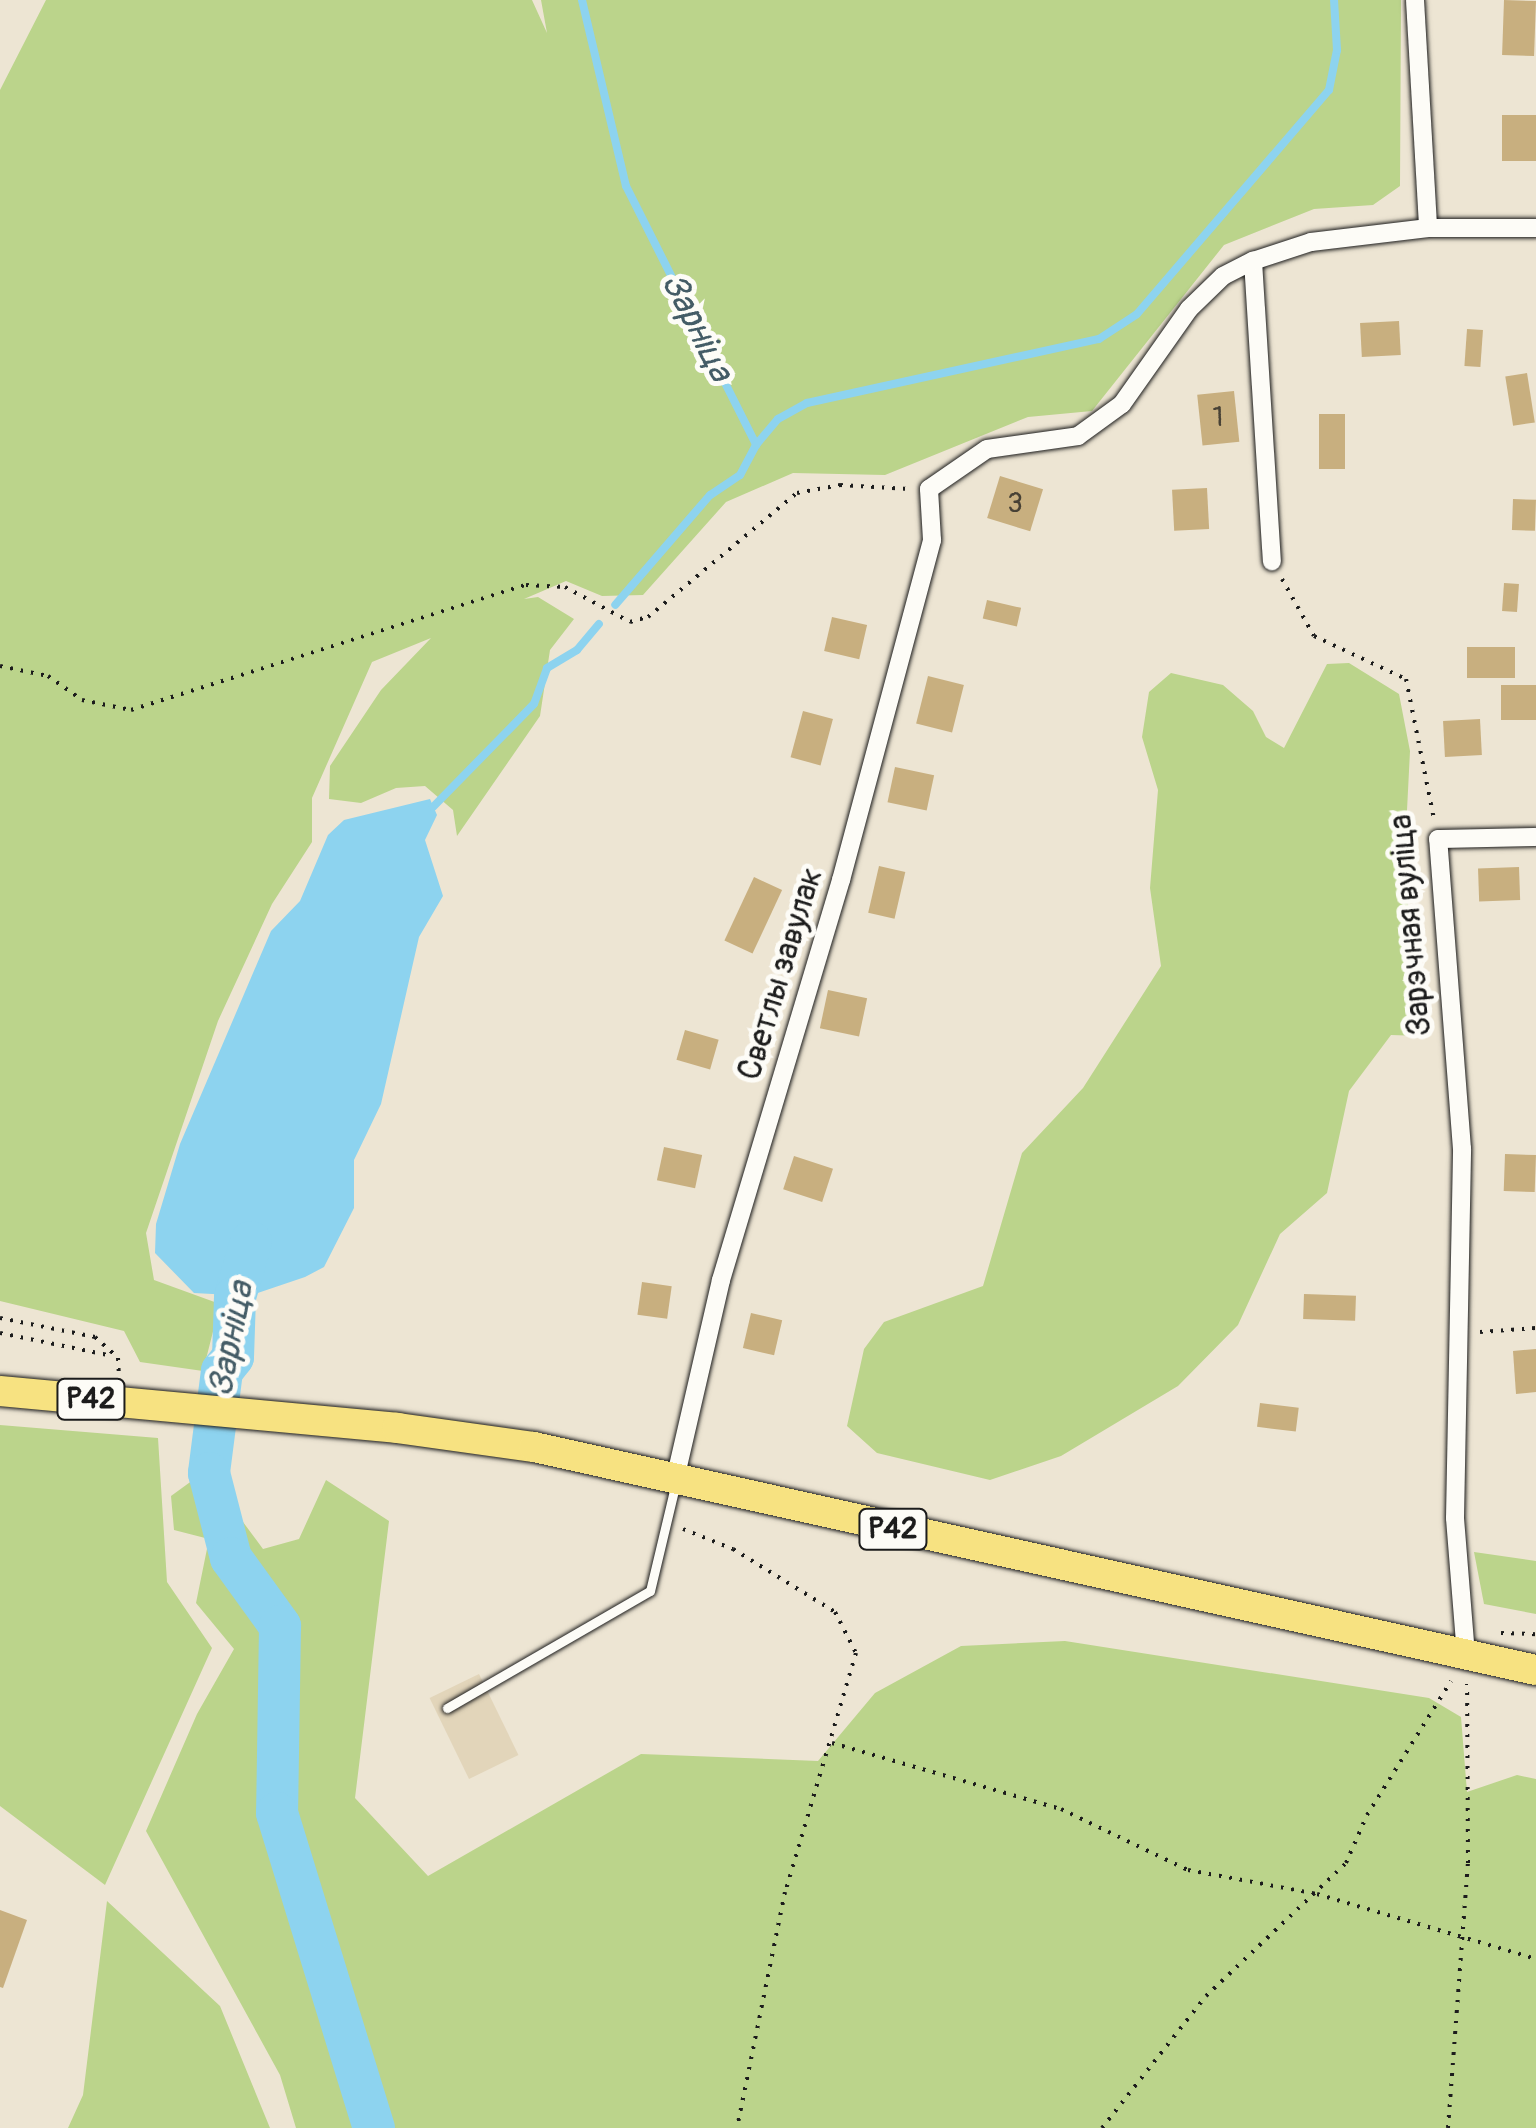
<!DOCTYPE html>
<meta charset="utf-8">
<style>
body{margin:0}
#map{position:relative;width:1536px;height:2128px;overflow:hidden;background:#ede5d3;font-family:Pangolin,sans-serif}
div>[style]{position:absolute}
[style*='--x']{left:calc(var(--x)*1px);top:calc(var(--y)*1px);width:calc(var(--w)*1px);rotate:calc(var(--a)*1deg)}
.built>*{inset:0;background:#e2d5ba;transform-origin:0 0}
.green>*{inset:0;background:#bbd48b}
.water>*{inset:0;background:#8dd3ef}
.stream>*{height:8px;margin:-4px;padding:0 4px;transform-origin:4px;border-radius:4px;background:#8dd3ef}
.river>*{height:42px;margin:-21px;padding:0 21px;transform-origin:21px;border-radius:21px;background:#8dd3ef}
.building>*{inset:0;background:#c8af7f;transform-origin:0 0}
.path>*{height:4px;margin-top:-2px;transform-origin:0;background:repeating-linear-gradient(90deg,#1c1c1c 0 2.5px,transparent 0 10.5px)}
.roads{filter:drop-shadow(0 0 2px #1c1c1c) drop-shadow(0 0 2px #1c1c1c)}
.lane>*{height:9px;margin:-4.5px;padding:0 4.5px;transform-origin:4.5px;border-radius:4.5px;background:#fdfcf7}
.street>*{height:18px;margin:-9px;padding:0 9px;transform-origin:9px;border-radius:9px;background:#fdfcf7}
.primary>*{height:30px;margin:-15px;padding:0 15px;transform-origin:15px;border-radius:15px;background:#f7e281}
span{translate:-50% -50%;white-space:nowrap;text-align:center;line-height:1.15;-webkit-text-stroke:10px #fdfcf7;paint-order:stroke}
.number-label{font-size:28px;color:#474135}
.number-label span{-webkit-text-stroke-width:0}
.shield-label span{padding:2px 8px;background:#fdfcf7;border:2px solid;border-radius:8px;-webkit-text-stroke-width:0}
.shield-label{font-size:30px;color:#1c1c1c;font-weight:700}
.street-label{font-size:32px;color:#1c1c1c}
.water-label{font-size:35px;color:#445c66;font-style:italic}
</style>
<div id="map">
<div class="built">
<i style="left:479px;top:1674px;width:90px;height:55px;rotate:64deg"></i>
</div>
<div class="green">
<i style="clip-path:polygon(46px 0,532px 0,547px 33px,541px 0,1401px 0,1400px 186px,1373px 205px,1314px 209px,1224px 245px,1092px 411px,1028px 417px,885px 475px,793px 473px,726px 502px,643px 595px,602px 596px,566px 581px,524px 599px,538px 597px,574px 619px,550px 650px,540px 716px,457px 836px,453px 810px,425px 786px,396px 788px,361px 803px,329px 799px,330px 766px,381px 690px,431px 638px,372px 662px,312px 798px,312px 842px,272px 904px,218px 1021px,146px 1233px,154px 1280px,220px 1304px,203px 1371px,140px 1362px,124px 1331px,0 1301px,0 90px)"></i>
<i style="clip-path:polygon(1349px 663px,1399px 694px,1410px 751px,1404px 870px,1422px 1036px,1391px 1035px,1349px 1091px,1327px 1193px,1280px 1234px,1238px 1325px,1178px 1386px,1061px 1456px,990px 1480px,877px 1453px,847px 1426px,864px 1349px,884px 1322px,983px 1286px,1022px 1153px,1083px 1088px,1161px 966px,1150px 888px,1158px 790px,1142px 737px,1149px 692px,1171px 673px,1223px 685px,1253px 711px,1266px 737px,1284px 748px,1327px 664px)"></i>
<i style="clip-path:polygon(0 1425px,158px 1438px,167px 1582px,212px 1648px,105px 1885px,0 1806px)"></i>
<i style="clip-path:polygon(193px 1480px,223px 1495px,263px 1549px,299px 1539px,326px 1480px,389px 1521px,355px 1798px,428px 1876px,641px 1754px,818px 1761px,875px 1693px,961px 1646px,1065px 1641px,1429px 1698px,1461px 1717px,1467px 1792px,1517px 1775px,1536px 1779px,1536px 2128px,296px 2128px,280px 2075px,146px 1831px,197px 1714px,234px 1649px,196px 1603px,209px 1539px,174px 1530px,171px 1496px)"></i>
<i style="clip-path:polygon(1474px 1552px,1536px 1561px,1536px 1614px,1484px 1604px)"></i>
<i style="clip-path:polygon(107px 1901px,220px 2006px,270px 2128px,68px 2128px,83px 2095px)"></i>
</div>
<div class="water">
<i style="clip-path:polygon(430px 799px,437px 815px,425px 840px,443px 896px,419px 937px,381px 1104px,354px 1160px,354px 1208px,324px 1267px,305px 1277px,249px 1296px,194px 1293px,155px 1253px,156px 1224px,180px 1144px,271px 931px,300px 901px,328px 835px,344px 820px)"></i>
</div>
<div class="stream">
<i style="--x:582;--y:0;--w:191;--a:76.7"></i>
<i style="--x:626;--y:186;--w:290;--a:63.3"></i>
<i style="--x:756;--y:445;--w:34;--a:118"></i>
<i style="--x:740;--y:475;--w:36;--a:146"></i>
<i style="--x:710;--y:495;--w:145;--a:130.8"></i>
<i style="--x:756;--y:445;--w:34;--a:-50"></i>
<i style="--x:778;--y:419;--w:33;--a:-29"></i>
<i style="--x:807;--y:403;--w:299;--a:-12.4"></i>
<i style="--x:1099;--y:339;--w:45;--a:-33.3"></i>
<i style="--x:1137;--y:314;--w:295;--a:-49.4"></i>
<i style="--x:1329;--y:90;--w:41;--a:-78.7"></i>
<i style="--x:1337;--y:50;--w:50;--a:-93.4"></i>
<i style="--x:433;--y:807;--w:144;--a:-45.6"></i>
<i style="--x:534;--y:704;--w:38;--a:-70"></i>
<i style="--x:547;--y:668;--w:35;--a:-31"></i>
<i style="--x:577;--y:650;--w:34;--a:-50"></i>
</div>
<div class="river">
<i style="--x:251;--y:1242;--w:57;--a:106.2"></i>
<i style="--x:235;--y:1297;--w:60;--a:91.9"></i>
<i style="--x:233;--y:1357;--w:18;--a:128"></i>
<i style="--x:222;--y:1371;--w:103;--a:97.3"></i>
<i style="--x:209;--y:1473;--w:88;--a:75.5"></i>
<i style="--x:231;--y:1558;--w:84;--a:54.2"></i>
<i style="--x:280;--y:1626;--w:187;--a:90.9"></i>
<i style="--x:277;--y:1813;--w:330;--a:72.9"></i>
</div>
<div class="building">
<i style="left:1504px;top:0;width:32px;height:55px;rotate:2deg"></i>
<i style="left:1536px;top:115px;width:46px;height:34px;rotate:90deg"></i>
<i style="left:1399px;top:321px;width:34px;height:39px;rotate:87deg"></i>
<i style="left:1467px;top:329px;width:16px;height:37px;rotate:4deg"></i>
<i style="left:1527px;top:373px;width:50px;height:22px;rotate:81deg"></i>
<i style="left:1234px;top:391px;width:51px;height:37px;rotate:84deg"></i>
<i style="left:1319px;top:414px;width:26px;height:55px"></i>
<i style="left:1000px;top:476px;width:45px;height:44px;rotate:17deg"></i>
<i style="left:1207px;top:488px;width:41px;height:35px;rotate:87deg"></i>
<i style="left:1513px;top:499px;width:23px;height:31px;rotate:2deg"></i>
<i style="left:1504px;top:583px;width:15px;height:28px;rotate:4deg"></i>
<i style="left:987px;top:600px;width:35px;height:19px;rotate:13deg"></i>
<i style="left:832px;top:617px;width:36px;height:35px;rotate:13deg"></i>
<i style="left:1467px;top:647px;width:48px;height:31px"></i>
<i style="left:928px;top:676px;width:37px;height:49px;rotate:14deg"></i>
<i style="left:1536px;top:685px;width:35px;height:35px;rotate:90deg"></i>
<i style="left:803px;top:711px;width:31px;height:48px;rotate:15deg"></i>
<i style="left:1480px;top:719px;width:36px;height:37px;rotate:87deg"></i>
<i style="left:895px;top:767px;width:40px;height:36px;rotate:12deg"></i>
<i style="left:879px;top:866px;width:27px;height:48px;rotate:13deg"></i>
<i style="left:1519px;top:867px;width:33px;height:41px;rotate:88deg"></i>
<i style="left:754px;top:877px;width:31px;height:70px;rotate:25deg"></i>
<i style="left:828px;top:990px;width:40px;height:39px;rotate:12deg"></i>
<i style="left:685px;top:1030px;width:35px;height:31px;rotate:16deg"></i>
<i style="left:664px;top:1147px;width:39px;height:34px;rotate:12deg"></i>
<i style="left:1505px;top:1154px;width:31px;height:37px;rotate:2deg"></i>
<i style="left:794px;top:1156px;width:41px;height:35px;rotate:18deg"></i>
<i style="left:642px;top:1282px;width:30px;height:33px;rotate:8deg"></i>
<i style="left:1304px;top:1294px;width:52px;height:25px;rotate:2deg"></i>
<i style="left:751px;top:1313px;width:32px;height:36px;rotate:13deg"></i>
<i style="clip-path:polygon(1536px 1349px,1536px 1392px,1516px 1394px,1513px 1351px)"></i>
<i style="left:1260px;top:1403px;width:39px;height:24px;rotate:7deg"></i>
<i style="clip-path:polygon(0 1910px,27px 1920px,3px 1988px,0 1987px)"></i>
</div>
<div class="path">
<i style="--x:1282;--y:579;--w:65;--a:60.7"></i>
<i style="--x:1314;--y:636;--w:102;--a:25.1"></i>
<i style="--x:1406;--y:679;--w:143;--a:78.7"></i>
<i style="--x:0;--y:666;--w:49;--a:11.8"></i>
<i style="--x:48;--y:676;--w:42;--a:35.2"></i>
<i style="--x:82;--y:700;--w:50;--a:11.5"></i>
<i style="--x:131;--y:710;--w:414;--a:-17.6"></i>
<i style="--x:526;--y:585;--w:39;--a:3"></i>
<i style="--x:565;--y:587;--w:74;--a:28.3"></i>
<i style="--x:630;--y:622;--w:19;--a:-16"></i>
<i style="--x:648;--y:617;--w:194;--a:-39.8"></i>
<i style="--x:797;--y:493;--w:44;--a:-10.5"></i>
<i style="--x:840;--y:485;--w:69;--a:3.3"></i>
<i style="--x:0;--y:1318;--w:97;--a:11.3"></i>
<i style="--x:95;--y:1337;--w:31;--a:42"></i>
<i style="--x:118;--y:1358;--w:19;--a:87"></i>
<i style="--x:1480;--y:1332;--w:56;--a:-4.1"></i>
<i style="--x:0;--y:1333;--w:115;--a:11.5"></i>
<i style="--x:683;--y:1529;--w:54;--a:21.8"></i>
<i style="--x:733;--y:1549;--w:120;--a:31.7"></i>
<i style="--x:835;--y:1612;--w:46;--a:62.9"></i>
<i style="--x:856;--y:1653;--w:249;--a:106.5"></i>
<i style="--x:785;--y:1892;--w:241;--a:101.5"></i>
<i style="--x:1501;--y:1633;--w:35;--a:2"></i>
<i style="--x:832;--y:1743;--w:238;--a:16.1"></i>
<i style="--x:1061;--y:1809;--w:141;--a:25.7"></i>
<i style="--x:1188;--y:1870;--w:131;--a:10.5"></i>
<i style="--x:1317;--y:1894;--w:228;--a:16.5"></i>
<i style="--x:1102;--y:2128;--w:168;--a:-51.8"></i>
<i style="--x:1206;--y:1996;--w:193;--a:-43.5"></i>
<i style="--x:1346;--y:1863;--w:52;--a:-66.4"></i>
<i style="--x:1367;--y:1815;--w:158;--a:-57.9"></i>
<i style="--x:1448;--y:2128;--w:266;--a:-85.7"></i>
<i style="--x:1468;--y:1863;--w:179;--a:-90.3"></i>
</div>
<div class="roads">
<div class="lane">
<i style="--x:447;--y:1708;--w:234;--a:-30"></i>
<i style="--x:650;--y:1591;--w:108;--a:-76.6"></i>
</div>
<div class="street">
<i style="--x:1415;--y:0;--w:228;--a:86.7"></i>
<i style="--x:1253;--y:261;--w:301;--a:86.4"></i>
<i style="--x:676;--y:1475;--w:200;--a:-77"></i>
<i style="--x:721;--y:1280;--w:418;--a:-73.3"></i>
<i style="--x:841;--y:880;--w:352;--a:-75"></i>
<i style="--x:932;--y:540;--w:51;--a:-93.4"></i>
<i style="--x:929;--y:489;--w:70;--a:-34.6"></i>
<i style="--x:987;--y:449;--w:92;--a:-8.1"></i>
<i style="--x:1078;--y:436;--w:54;--a:-36"></i>
<i style="--x:1122;--y:404;--w:116;--a:-54.8"></i>
<i style="--x:1189;--y:309;--w:47;--a:-44.1"></i>
<i style="--x:1223;--y:276;--w:34;--a:-27"></i>
<i style="--x:1253;--y:261;--w:61;--a:-18.1"></i>
<i style="--x:1311;--y:242;--w:118;--a:-6.8"></i>
<i style="--x:1428;--y:228;--w:108;--a:0"></i>
<i style="--x:1466;--y:1655;--w:137;--a:-94.6"></i>
<i style="--x:1455;--y:1518;--w:369;--a:-88.9"></i>
<i style="--x:1462;--y:1149;--w:311;--a:-94.4"></i>
<i style="--x:1438;--y:839;--w:98;--a:-1.2"></i>
</div>
<div class="primary">
<i style="--x:0;--y:1391;--w:399;--a:5.3"></i>
<i style="--x:397;--y:1428;--w:138;--a:7.9"></i>
<i style="--x:534;--y:1447;--w:1027;--a:12.55"></i>
</div>
</div>
<div class="number-label">
<span style="left:1218px;top:418px">1</span>
<span style="left:1015px;top:504px">3</span>
</div>
<div class="shield-label">
<span style="left:91px;top:1399px">Р42</span>
<span style="left:893px;top:1529px">Р42</span>
</div>
<div class="street-label">
<span style="left:1411px;top:925px;rotate:-95deg">Зарэчная вуліца</span>
<span style="left:781px;top:974px;rotate:-73deg">Светлы завулак</span>
</div>
<div class="water-label">
<span style="left:697px;top:327px;rotate:63deg">Зарніца</span>
<span style="left:231px;top:1339px;rotate:-79deg">Зарніца</span>
</div>
</div>
